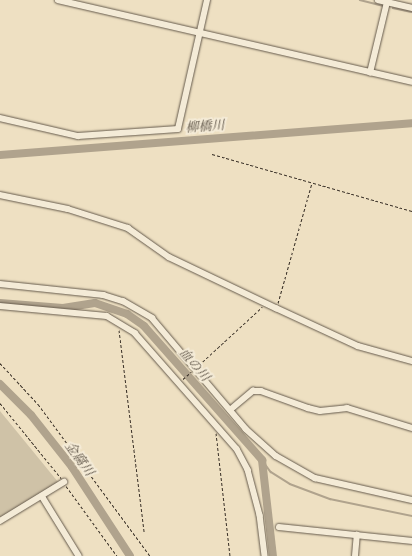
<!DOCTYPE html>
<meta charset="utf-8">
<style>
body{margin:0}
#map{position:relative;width:412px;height:556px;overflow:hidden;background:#eee0c2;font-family:"IM FELL French Canon","Noto Serif JP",serif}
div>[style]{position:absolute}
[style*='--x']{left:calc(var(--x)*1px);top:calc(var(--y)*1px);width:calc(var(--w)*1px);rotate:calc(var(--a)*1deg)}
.green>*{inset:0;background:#cfc2a7}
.stream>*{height:1.5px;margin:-0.75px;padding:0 0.75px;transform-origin:0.75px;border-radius:0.75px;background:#b0a38d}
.river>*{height:8px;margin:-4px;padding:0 4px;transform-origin:4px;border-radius:4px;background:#b0a38d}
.path>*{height:1px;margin-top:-0.5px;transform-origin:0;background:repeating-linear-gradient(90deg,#372e25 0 3px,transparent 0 5px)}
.roads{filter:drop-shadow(0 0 1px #655a4c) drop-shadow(0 0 1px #655a4c)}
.minor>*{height:5.5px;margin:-2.75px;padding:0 2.75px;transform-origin:2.75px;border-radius:2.75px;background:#f4ebd7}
span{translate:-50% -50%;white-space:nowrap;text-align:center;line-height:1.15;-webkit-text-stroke:4px #f4ebd7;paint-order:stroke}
.water-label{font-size:13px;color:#5b5144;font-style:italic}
</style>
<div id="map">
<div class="green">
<i style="clip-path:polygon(0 411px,58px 482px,0 519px)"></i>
</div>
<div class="stream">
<i style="--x:360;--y:0;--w:25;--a:14"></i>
<i style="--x:393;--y:8;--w:19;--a:12"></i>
<i style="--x:262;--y:460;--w:15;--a:53"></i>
<i style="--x:271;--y:472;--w:22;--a:32"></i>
<i style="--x:290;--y:484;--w:43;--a:20.6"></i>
<i style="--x:330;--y:499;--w:84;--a:11.7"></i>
</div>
<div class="river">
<i style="--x:0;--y:155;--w:413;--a:-4.4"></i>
<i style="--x:0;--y:303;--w:63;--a:4.5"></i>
<i style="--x:63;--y:308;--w:32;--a:-9"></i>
<i style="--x:95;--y:303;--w:34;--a:19"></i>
<i style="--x:127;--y:314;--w:21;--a:35"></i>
<i style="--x:144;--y:326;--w:179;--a:48.6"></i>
<i style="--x:262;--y:460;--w:97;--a:83.5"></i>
<i style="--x:0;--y:384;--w:44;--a:45"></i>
<i style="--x:31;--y:415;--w:66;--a:51.7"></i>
<i style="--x:72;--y:467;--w:106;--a:56.9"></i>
</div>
<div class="path">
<i style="--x:212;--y:154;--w:208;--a:15.9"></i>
<i style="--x:278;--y:303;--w:125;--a:-74.2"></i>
<i style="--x:119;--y:330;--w:203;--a:82.9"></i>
<i style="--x:0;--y:363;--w:56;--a:47.2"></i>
<i style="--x:38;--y:404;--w:189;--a:53.6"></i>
<i style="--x:199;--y:365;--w:86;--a:-42.6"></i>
<i style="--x:183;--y:379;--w:11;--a:-41"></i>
<i style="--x:0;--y:403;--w:97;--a:50.9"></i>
<i style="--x:216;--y:433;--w:124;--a:83.5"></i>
<i style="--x:66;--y:486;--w:87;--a:53.9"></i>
</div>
<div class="roads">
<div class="minor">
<i style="--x:58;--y:0;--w:363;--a:13"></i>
<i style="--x:378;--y:0;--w:35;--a:13"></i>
<i style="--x:370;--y:73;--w:73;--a:-76.5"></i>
<i style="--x:0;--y:118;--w:80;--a:13"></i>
<i style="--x:78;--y:136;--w:100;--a:-4"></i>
<i style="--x:178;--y:129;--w:132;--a:-77.3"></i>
<i style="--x:0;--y:195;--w:69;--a:11.6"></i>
<i style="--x:68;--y:209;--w:63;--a:17.6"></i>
<i style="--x:128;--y:228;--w:50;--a:35.3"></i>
<i style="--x:169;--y:257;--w:119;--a:25.5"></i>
<i style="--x:276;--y:308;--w:90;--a:24.9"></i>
<i style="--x:358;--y:346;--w:56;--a:15.5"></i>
<i style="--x:0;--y:284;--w:104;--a:6.1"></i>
<i style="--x:103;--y:295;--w:21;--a:17"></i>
<i style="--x:123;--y:301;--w:34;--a:30"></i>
<i style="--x:152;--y:318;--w:145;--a:49.7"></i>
<i style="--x:246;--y:429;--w:40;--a:42"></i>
<i style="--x:276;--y:456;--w:45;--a:29.4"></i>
<i style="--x:315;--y:478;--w:99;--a:12.8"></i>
<i style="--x:0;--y:306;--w:107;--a:5.3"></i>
<i style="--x:107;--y:316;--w:33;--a:31"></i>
<i style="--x:135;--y:333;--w:154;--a:48.7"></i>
<i style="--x:237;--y:449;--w:24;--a:62"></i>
<i style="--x:248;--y:470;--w:47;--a:75.1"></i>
<i style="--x:260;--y:515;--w:41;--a:83"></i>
<i style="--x:230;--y:410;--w:30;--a:-40"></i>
<i style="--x:253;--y:391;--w:8;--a:0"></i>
<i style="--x:261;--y:391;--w:50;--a:19.9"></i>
<i style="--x:308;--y:408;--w:12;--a:14"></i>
<i style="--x:320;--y:411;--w:27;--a:-6"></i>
<i style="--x:347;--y:408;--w:68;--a:17.1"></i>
<i style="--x:42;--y:496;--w:70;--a:58.3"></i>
<i style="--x:0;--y:521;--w:75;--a:-31.4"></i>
<i style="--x:279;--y:527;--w:134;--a:6"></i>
<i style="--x:355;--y:556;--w:21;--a:-85"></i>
</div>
</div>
<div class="water-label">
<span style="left:205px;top:127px;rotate:-4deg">柳橋川</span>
<span style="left:194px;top:365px;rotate:49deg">血の川</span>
<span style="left:79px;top:459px;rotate:54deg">金腐川</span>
</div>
</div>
